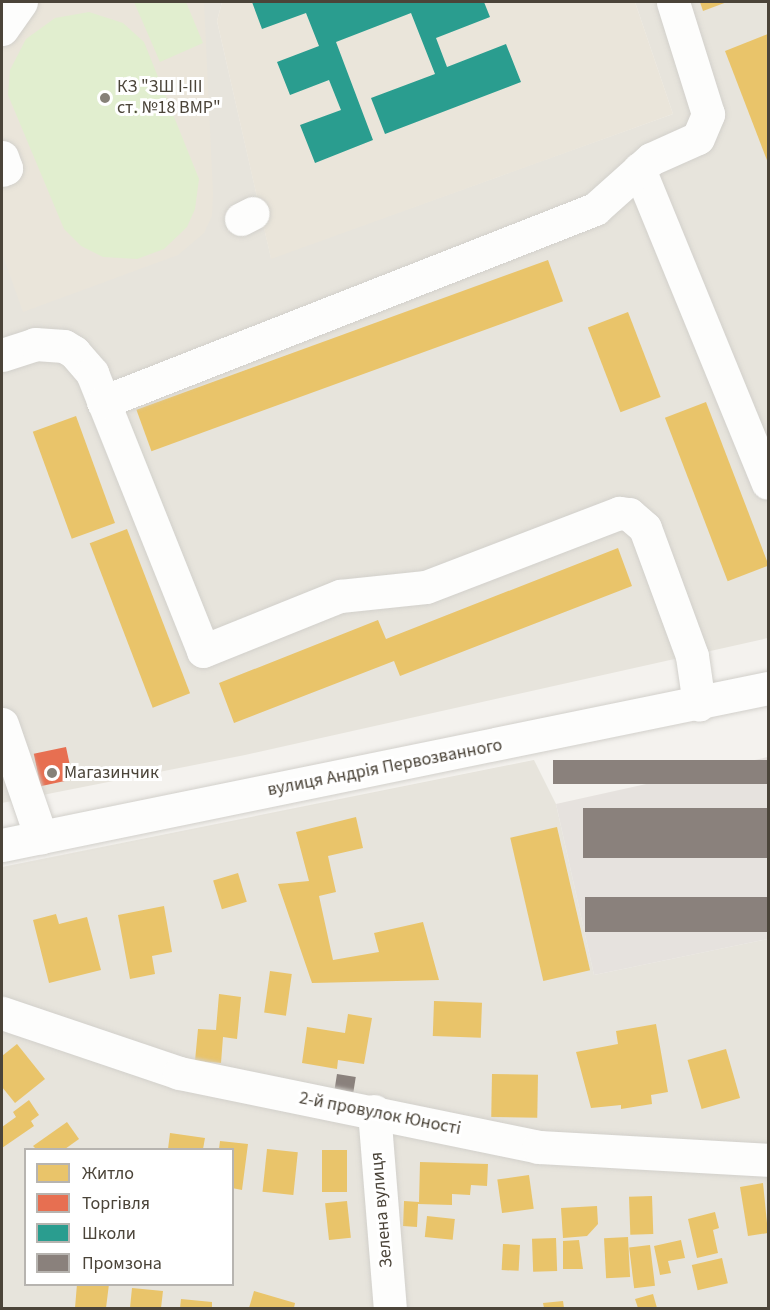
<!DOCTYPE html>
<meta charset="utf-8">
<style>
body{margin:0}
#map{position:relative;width:770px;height:1310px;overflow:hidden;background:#f4f2ee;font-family:"Source Sans 3",sans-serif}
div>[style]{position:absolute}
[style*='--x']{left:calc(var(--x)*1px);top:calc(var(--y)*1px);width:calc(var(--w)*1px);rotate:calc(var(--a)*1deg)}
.residential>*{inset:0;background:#e7e4dc}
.industrial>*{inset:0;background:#e6e2de}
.education>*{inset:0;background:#eae5da}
.green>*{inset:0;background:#e1eecf}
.homes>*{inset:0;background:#e9c46a;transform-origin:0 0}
.shops>*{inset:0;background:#e76f51;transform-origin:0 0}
.schools>*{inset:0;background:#2a9d8f}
.industry>*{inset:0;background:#8a817c;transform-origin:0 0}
.roads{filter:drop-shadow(0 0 2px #d2d0cb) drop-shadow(0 0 2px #d2d0cb)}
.minor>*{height:33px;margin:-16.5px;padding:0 16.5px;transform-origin:16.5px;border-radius:16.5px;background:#fdfdfc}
.dots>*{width:16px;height:16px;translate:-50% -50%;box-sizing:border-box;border:3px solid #fff;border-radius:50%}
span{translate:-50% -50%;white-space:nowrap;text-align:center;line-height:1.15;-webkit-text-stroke:6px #fff;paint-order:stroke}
.poi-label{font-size:18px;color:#4b4439}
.left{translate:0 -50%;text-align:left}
.street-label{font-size:18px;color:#4b4439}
.frame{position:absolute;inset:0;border:3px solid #4b4439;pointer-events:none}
.legend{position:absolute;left:24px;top:1148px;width:210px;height:138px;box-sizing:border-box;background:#fff;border:2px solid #b7b4b0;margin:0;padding:8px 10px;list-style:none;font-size:18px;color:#4b4439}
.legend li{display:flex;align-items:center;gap:12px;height:30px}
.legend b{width:30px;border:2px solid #b7b4b0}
</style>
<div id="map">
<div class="residential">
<i style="clip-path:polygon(2px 2px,222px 2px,217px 21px,271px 258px,673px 114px,635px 2px,768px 2px,768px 638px,245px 755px,2px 803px)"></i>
<i style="clip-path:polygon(evenodd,534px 760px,556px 804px,594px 975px,768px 939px,768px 1308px,2px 1308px,2px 867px,534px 760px,26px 1150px,232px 1150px,232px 1284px,26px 1284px,26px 1150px)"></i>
</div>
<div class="industrial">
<i style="clip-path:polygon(768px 757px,768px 939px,594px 975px,556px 804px)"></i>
</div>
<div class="education">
<i style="clip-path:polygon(2px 2px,204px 2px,213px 193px,212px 216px,204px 233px,178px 255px,23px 312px,2px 253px)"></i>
<i style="clip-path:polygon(222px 2px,635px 2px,673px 114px,271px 259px,217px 21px)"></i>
</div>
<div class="green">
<i style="clip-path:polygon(134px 2px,186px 2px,203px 43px,160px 62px)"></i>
<i style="clip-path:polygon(89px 12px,123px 23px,144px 42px,199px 179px,195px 209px,187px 227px,164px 249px,137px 259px,103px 257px,81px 246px,64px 229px,8px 95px,10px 70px,26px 39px,55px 18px)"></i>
</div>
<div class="homes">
<i style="clip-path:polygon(700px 2px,727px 2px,703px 11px)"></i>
<i style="clip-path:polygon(768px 34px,768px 163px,725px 51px)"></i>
<i style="left:548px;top:260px;width:44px;height:438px;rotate:70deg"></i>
<i style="left:628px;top:312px;width:91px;height:43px;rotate:69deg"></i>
<i style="left:706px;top:402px;width:175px;height:44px;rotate:69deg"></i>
<i style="left:76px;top:416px;width:114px;height:46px;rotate:70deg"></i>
<i style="left:127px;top:529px;width:176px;height:40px;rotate:69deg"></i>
<i style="clip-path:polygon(618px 548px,632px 586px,400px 676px,394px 661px,234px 723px,219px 683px,378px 620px,386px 639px)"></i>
<i style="clip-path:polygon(356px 817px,363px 848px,328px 856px,336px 892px,319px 896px,333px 960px,379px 952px,374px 933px,423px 922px,439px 980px,312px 983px,278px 884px,309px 881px,296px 832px)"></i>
<i style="left:557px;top:827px;width:147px;height:48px;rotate:77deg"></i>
<i style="left:238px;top:873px;width:30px;height:26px;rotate:73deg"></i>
<i style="clip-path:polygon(164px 906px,172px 952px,152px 956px,155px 974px,130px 979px,118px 915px)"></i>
<i style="clip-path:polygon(56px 914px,59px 924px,87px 917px,101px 970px,49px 983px,33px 920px)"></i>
<i style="left:270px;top:971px;width:22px;height:42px;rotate:8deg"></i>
<i style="clip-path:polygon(219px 994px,241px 997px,237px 1039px,223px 1037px,221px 1063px,195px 1061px,198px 1029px,216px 1030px)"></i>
<i style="left:434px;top:1001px;width:48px;height:35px;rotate:2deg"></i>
<i style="clip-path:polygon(348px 1014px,372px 1018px,364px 1064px,338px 1060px,337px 1069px,302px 1063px,307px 1027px,345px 1033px)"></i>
<i style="clip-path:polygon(656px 1024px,668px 1092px,651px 1095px,652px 1104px,621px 1109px,621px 1105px,591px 1108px,576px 1052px,618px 1044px,616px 1031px)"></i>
<i style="clip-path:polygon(17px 1044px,45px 1079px,15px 1103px,2px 1087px,2px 1056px)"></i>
<i style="left:726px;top:1049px;width:51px;height:40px;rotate:74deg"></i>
<i style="left:492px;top:1074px;width:46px;height:43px;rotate:1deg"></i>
<i style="clip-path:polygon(29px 1100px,39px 1115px,31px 1121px,34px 1126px,2px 1148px,2px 1127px,16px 1117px,13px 1112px)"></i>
<i style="clip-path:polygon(67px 1122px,79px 1139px,65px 1149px,36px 1149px,33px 1146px)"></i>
<i style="clip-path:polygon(170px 1133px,205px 1138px,203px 1149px,168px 1149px)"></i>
<i style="clip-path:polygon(220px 1141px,248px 1144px,242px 1190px,232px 1188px,232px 1149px,219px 1149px)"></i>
<i style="left:267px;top:1149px;width:31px;height:43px;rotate:6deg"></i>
<i style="left:322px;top:1150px;width:25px;height:42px"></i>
<i style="clip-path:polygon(420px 1162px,488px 1164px,487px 1186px,471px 1185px,470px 1195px,452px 1194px,452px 1205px,418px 1204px,417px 1227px,403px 1226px,404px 1201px,419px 1202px)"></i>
<i style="left:529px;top:1175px;width:34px;height:32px;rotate:82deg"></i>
<i style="clip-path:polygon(763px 1183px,768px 1233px,748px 1236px,740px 1187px)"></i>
<i style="left:652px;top:1196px;width:38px;height:23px;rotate:88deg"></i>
<i style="left:347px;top:1201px;width:37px;height:22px;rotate:84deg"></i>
<i style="clip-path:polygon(597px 1206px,598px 1224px,587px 1236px,563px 1238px,561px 1208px)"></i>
<i style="clip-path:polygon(715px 1212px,719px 1228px,713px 1230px,718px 1253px,697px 1258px,688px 1219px)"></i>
<i style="left:427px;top:1216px;width:28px;height:21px;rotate:6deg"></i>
<i style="left:628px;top:1237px;width:40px;height:24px;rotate:87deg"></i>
<i style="left:556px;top:1238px;width:33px;height:24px;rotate:88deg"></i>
<i style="clip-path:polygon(579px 1240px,583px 1269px,563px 1269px,563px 1241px)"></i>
<i style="clip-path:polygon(681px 1240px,685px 1258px,668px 1261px,671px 1273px,660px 1275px,654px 1246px)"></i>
<i style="left:503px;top:1244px;width:17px;height:26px;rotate:3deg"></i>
<i style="left:650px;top:1245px;width:41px;height:21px;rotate:83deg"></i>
<i style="left:722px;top:1258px;width:26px;height:31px;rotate:77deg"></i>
<i style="clip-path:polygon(77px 1284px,109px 1284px,106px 1308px,75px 1308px)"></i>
<i style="clip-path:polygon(132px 1288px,163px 1291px,161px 1308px,130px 1308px)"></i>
<i style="clip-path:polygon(254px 1291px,295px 1303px,294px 1308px,249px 1308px)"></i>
<i style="clip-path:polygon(653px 1294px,657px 1308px,638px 1308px,635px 1299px)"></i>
<i style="clip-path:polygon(181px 1299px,212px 1302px,212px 1308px,180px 1308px)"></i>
<i style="clip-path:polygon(563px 1301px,564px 1308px,544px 1308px,543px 1303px)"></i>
</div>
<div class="shops">
<i style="left:66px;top:747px;width:33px;height:33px;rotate:78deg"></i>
</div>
<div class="schools">
<i style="clip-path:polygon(252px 2px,484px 2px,490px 17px,436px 38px,447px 67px,506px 44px,521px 82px,385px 134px,371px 98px,435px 74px,411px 13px,336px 42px,373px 140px,315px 163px,300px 125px,341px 110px,329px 80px,290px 95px,277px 62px,319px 46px,306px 13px,262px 29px)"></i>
</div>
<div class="industry">
<i style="left:768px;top:760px;width:24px;height:215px;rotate:90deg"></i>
<i style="left:768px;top:808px;width:50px;height:185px;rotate:90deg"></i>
<i style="left:768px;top:897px;width:35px;height:183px;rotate:90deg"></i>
<i style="left:337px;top:1074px;width:19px;height:23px;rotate:9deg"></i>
</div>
<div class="roads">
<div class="minor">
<i style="--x:2;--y:29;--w:33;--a:-55"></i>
<i style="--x:2;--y:157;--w:12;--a:70"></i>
<i style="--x:6;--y:168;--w:4;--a:153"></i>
<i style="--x:639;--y:169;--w:339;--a:67.7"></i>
<i style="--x:241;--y:219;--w:13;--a:-27"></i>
<i style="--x:2;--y:355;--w:35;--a:-18"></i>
<i style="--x:35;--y:344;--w:29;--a:4"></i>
<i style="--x:64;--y:346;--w:12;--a:31"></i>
<i style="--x:74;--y:352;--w:28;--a:49"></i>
<i style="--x:92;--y:373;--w:299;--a:68.2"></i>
<i style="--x:203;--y:651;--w:148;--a:-21.9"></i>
<i style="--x:340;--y:596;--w:86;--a:-6"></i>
<i style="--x:426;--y:587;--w:207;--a:-21"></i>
<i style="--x:619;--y:513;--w:10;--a:6"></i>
<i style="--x:629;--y:514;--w:21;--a:41"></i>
<i style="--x:645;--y:528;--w:136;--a:69.8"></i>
<i style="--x:692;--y:656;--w:49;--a:81.7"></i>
<i style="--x:103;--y:402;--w:529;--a:-21.42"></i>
<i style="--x:595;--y:209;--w:75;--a:-41.8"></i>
<i style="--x:651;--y:159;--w:51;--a:-24.1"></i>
<i style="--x:698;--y:138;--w:26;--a:-67"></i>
<i style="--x:708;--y:114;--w:117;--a:-107.4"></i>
<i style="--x:2;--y:724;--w:120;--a:71"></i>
<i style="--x:2;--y:845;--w:782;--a:-11.58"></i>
<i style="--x:2;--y:1013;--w:187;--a:18.7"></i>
<i style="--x:179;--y:1073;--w:367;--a:11.6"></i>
<i style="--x:538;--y:1147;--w:230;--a:3.2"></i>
<i style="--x:374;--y:1111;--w:198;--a:85.4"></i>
</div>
</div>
<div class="dots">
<i style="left:105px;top:98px;background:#868178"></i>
<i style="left:52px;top:773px;background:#868178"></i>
</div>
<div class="poi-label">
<span class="left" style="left:117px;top:98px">КЗ "ЗШ І-ІІІ<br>ст. №18 ВМР"</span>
<span class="left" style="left:64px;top:773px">Магазинчик</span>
</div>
<div class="street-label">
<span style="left:385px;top:768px;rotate:-11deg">вулиця Андрія Первозванного</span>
<span style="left:380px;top:1114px;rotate:11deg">2-й провулок Юності</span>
<span style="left:382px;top:1210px;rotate:-95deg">Зелена вулиця</span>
</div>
<div class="frame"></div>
<ul class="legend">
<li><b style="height:16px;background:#e9c46a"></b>Житло</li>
<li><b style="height:16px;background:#e76f51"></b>Торгівля</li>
<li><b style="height:16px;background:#2a9d8f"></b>Школи</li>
<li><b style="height:16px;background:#8a817c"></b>Промзона</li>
</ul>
</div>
